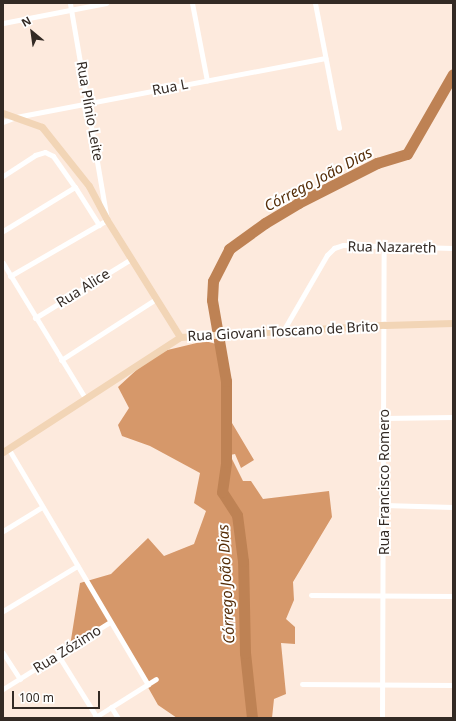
<!DOCTYPE html>
<meta charset="utf-8">
<style>
body{margin:0}
#map{position:relative;width:456px;height:721px;overflow:hidden;background:#fdeadd;font-family:"Noto Sans",sans-serif}
div>[style]{position:absolute}
[style*='--x']{left:calc(var(--x)*1px);top:calc(var(--y)*1px);width:calc(var(--w)*1px);rotate:calc(var(--a)*1deg)}
.forest>*{inset:0;background:#d6986a}
.river>*{height:11px;margin:-5.5px;padding:0 5.5px;transform-origin:5.5px;border-radius:5.5px;background:#be8254}
.street>*{height:5px;margin:-2.5px;padding:0 2.5px;transform-origin:2.5px;border-radius:2.5px;background:#fff}
.secondary>*{height:7px;margin:-3.5px;padding:0 3.5px;transform-origin:3.5px;border-radius:3.5px;background:#f2d5b6}
span{translate:-50% -50%;white-space:nowrap;text-align:center;line-height:1.15;-webkit-text-stroke:4px #fff;paint-order:stroke}
.street-label{font-size:14px;color:#332a24}
.water-label{font-size:15px;color:#552d08;font-style:italic}
.frame{position:absolute;inset:0;border:4px solid #332a24;pointer-events:none}
.north{position:absolute;left:12px;top:12px;width:40px;height:40px;-webkit-text-stroke:3px #fff;paint-order:stroke;rotate:331deg;font-size:11px;font-weight:700;line-height:16px;text-align:center;color:#332a24}
.north::after{content:'';display:block;margin:auto;width:14px;height:18px;background:#332a24;clip-path:polygon(50% 0,100% 100%,50% 72%,0 100%)}
.scale{position:absolute;left:12px;top:691px;width:88px;height:18px;box-sizing:border-box;border:2px solid #332a24;border-top:0;padding-left:5px;font-size:12px;line-height:14px;white-space:nowrap;color:#332a24;-webkit-text-stroke:3px #fff;paint-order:stroke}
</style>
<div id="map">
<div class="forest">
<i style="clip-path:polygon(205px 341px,220px 345px,224px 354px,232px 423px,254px 460px,241px 468px,235px 454px,230px 455px,243px 481px,251px 481px,263px 499px,329px 491px,332px 517px,293px 582px,294px 600px,286px 619px,295px 627px,295px 644px,281px 643px,286px 694px,274px 699px,272px 718px,177px 718px,158px 705px,111px 622px,70px 646px,80px 583px,111px 574px,148px 538px,164px 556px,194px 544px,206px 511px,194px 503px,200px 473px,150px 446px,122px 436px,118px 425px,129px 408px,118px 387px,155px 353px)"></i>
</div>
<div class="river">
<i style="--x:252;--y:718;--w:65;--a:-96.1"></i>
<i style="--x:245;--y:653;--w:92;--a:-91.2"></i>
<i style="--x:243;--y:561;--w:46;--a:-97.4"></i>
<i style="--x:237;--y:515;--w:27;--a:-123"></i>
<i style="--x:222;--y:492;--w:30;--a:-82"></i>
<i style="--x:226;--y:462;--w:81;--a:-90"></i>
<i style="--x:226;--y:381;--w:82;--a:-99.8"></i>
<i style="--x:212;--y:300;--w:19;--a:-87"></i>
<i style="--x:213;--y:281;--w:36;--a:-63"></i>
<i style="--x:229;--y:249;--w:44;--a:-35.8"></i>
<i style="--x:265;--y:223;--w:39;--a:-31"></i>
<i style="--x:298;--y:203;--w:89;--a:-26.9"></i>
<i style="--x:377;--y:163;--w:31;--a:-17"></i>
<i style="--x:407;--y:154;--w:92;--a:-60.1"></i>
</div>
<div class="street">
<i style="--x:192;--y:3;--w:79;--a:79.1"></i>
<i style="--x:315;--y:3;--w:127;--a:79.1"></i>
<i style="--x:3;--y:23;--w:105;--a:-11"></i>
<i style="--x:3;--y:122;--w:14;--a:-21"></i>
<i style="--x:16;--y:117;--w:315;--a:-10.8"></i>
<i style="--x:3;--y:176;--w:38;--a:-33"></i>
<i style="--x:35;--y:155;--w:10;--a:-17"></i>
<i style="--x:45;--y:152;--w:9;--a:27"></i>
<i style="--x:53;--y:156;--w:38;--a:55"></i>
<i style="--x:3;--y:231;--w:84;--a:-31.4"></i>
<i style="--x:75;--y:187;--w:45;--a:57.7"></i>
<i style="--x:3;--y:263;--w:158;--a:58.7"></i>
<i style="--x:10;--y:276;--w:112;--a:-30"></i>
<i style="--x:107;--y:220;--w:220;--a:-99.7"></i>
<i style="--x:35;--y:318;--w:113;--a:-31.6"></i>
<i style="--x:283;--y:331;--w:88;--a:-59.9"></i>
<i style="--x:327;--y:255;--w:10;--a:-45"></i>
<i style="--x:334;--y:248;--w:9;--a:-18"></i>
<i style="--x:343;--y:245;--w:110;--a:1.6"></i>
<i style="--x:61;--y:360;--w:113;--a:-32.7"></i>
<i style="--x:384;--y:418;--w:69;--a:-0.8"></i>
<i style="--x:8;--y:448;--w:275;--a:59.4"></i>
<i style="--x:384;--y:505;--w:69;--a:1.7"></i>
<i style="--x:3;--y:531;--w:46;--a:-31.6"></i>
<i style="--x:311;--y:595;--w:142;--a:0.4"></i>
<i style="--x:3;--y:611;--w:87;--a:-31.3"></i>
<i style="--x:3;--y:653;--w:31;--a:57"></i>
<i style="--x:58;--y:655;--w:72;--a:58.1"></i>
<i style="--x:302;--y:684;--w:151;--a:0.4"></i>
<i style="--x:3;--y:689;--w:126;--a:-32.1"></i>
<i style="--x:111;--y:707;--w:13;--a:58"></i>
<i style="--x:94;--y:718;--w:73;--a:-32.2"></i>
<i style="--x:382;--y:718;--w:472;--a:-89.8"></i>
</div>
<div class="secondary">
<i style="--x:3;--y:113;--w:41;--a:19.7"></i>
<i style="--x:42;--y:127;--w:75;--a:51.5"></i>
<i style="--x:89;--y:186;--w:38;--a:62"></i>
<i style="--x:107;--y:220;--w:138;--a:58"></i>
<i style="--x:3;--y:452;--w:211;--a:-33"></i>
<i style="--x:180;--y:337;--w:205;--a:-3.4"></i>
<i style="--x:385;--y:325;--w:68;--a:-1.7"></i>
</div>
<div class="street-label">
<span style="left:170px;top:87px;rotate:-11deg">Rua L</span>
<span style="left:90px;top:111px;rotate:80deg">Rua Plínio Leite</span>
<span style="left:392px;top:247px;rotate:1deg">Rua Nazareth</span>
<span style="left:83px;top:288px;rotate:-32deg">Rua Alice</span>
<span style="left:283px;top:331px;rotate:-3deg">Rua Giovani Toscano de Brito</span>
<span style="left:384px;top:482px;rotate:-90deg">Rua Francisco Romero</span>
<span style="left:67px;top:649px;rotate:-32deg">Rua Zózimo</span>
</div>
<div class="water-label">
<span style="left:318px;top:179px;rotate:-28deg">Córrego João Dias</span>
<span style="left:226px;top:584px;rotate:-93deg">Córrego João Dias</span>
</div>
<div class="frame"></div>
<div class="north">N</div>
<div class="scale">100 m</div>
</div>
